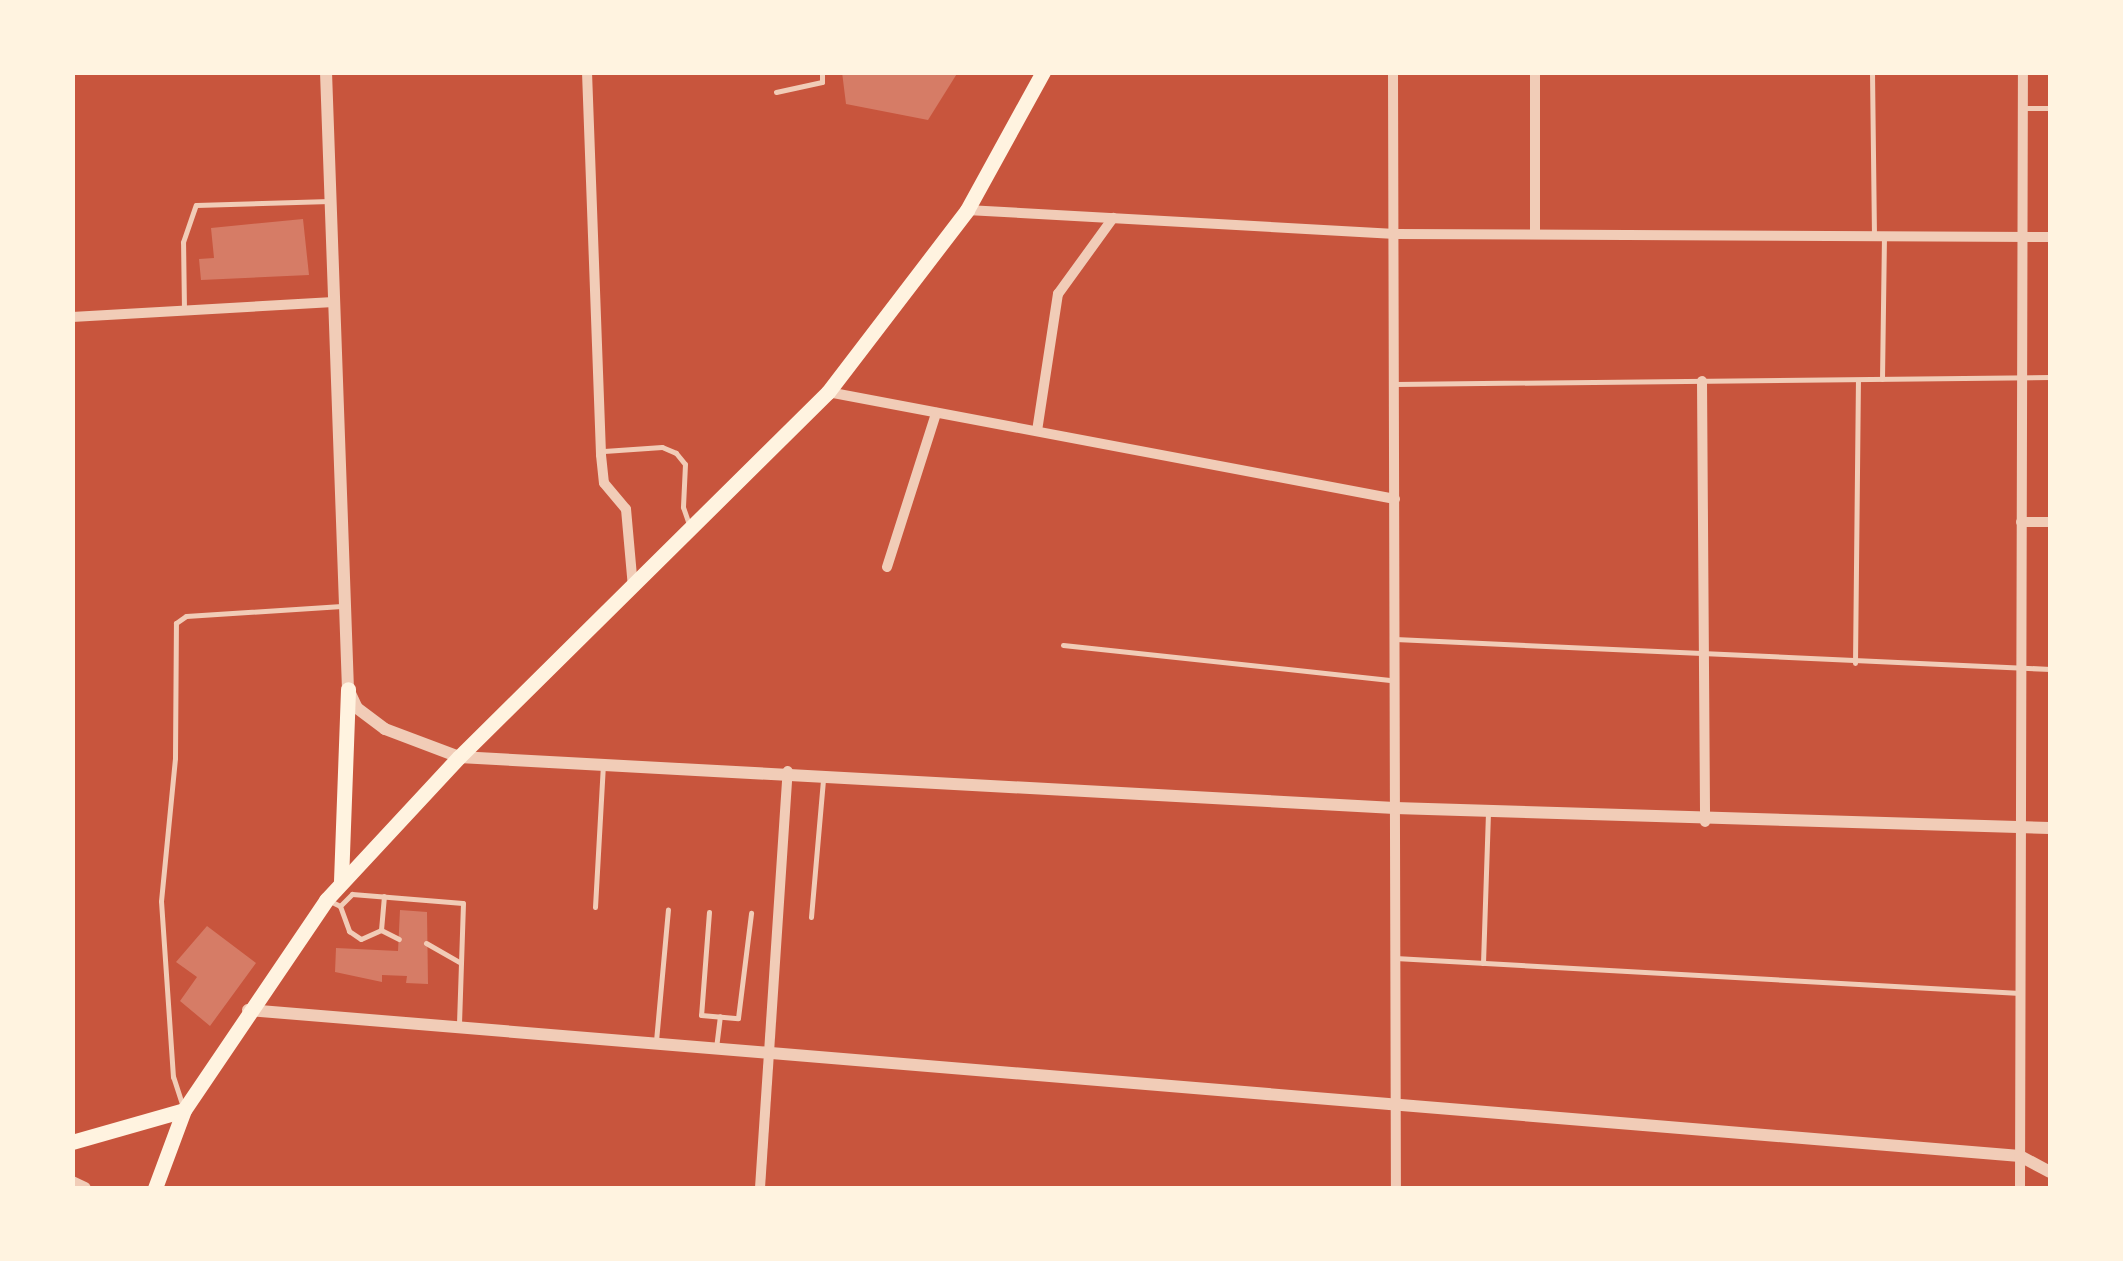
<!DOCTYPE html>
<style>
body{margin:0}
#map{position:relative;width:2123px;height:1261px;overflow:hidden;background:#c8553d;font-family:"PT Sans Narrow",sans-serif}
div>[style]{position:absolute}
[style*='--x']{left:calc(var(--x)*1px);top:calc(var(--y)*1px);width:calc(var(--w)*1px);rotate:calc(var(--a)*1deg)}
.building>*{inset:0;background:#d67c66}
.service>*{height:5px;margin:-2.5px;padding:0 2.5px;transform-origin:2.5px;border-radius:2.5px;background:#f1ccb7}
.minor>*{height:10px;margin:-5px;padding:0 5px;transform-origin:5px;border-radius:5px;background:#f1ccb7}
.tertiary>*{height:12px;margin:-6px;padding:0 6px;transform-origin:6px;border-radius:6px;background:#f1ccb7}
.primary>*{height:15px;margin:-7.5px;padding:0 7.5px;transform-origin:7.5px;border-radius:7.5px;background:#fff3e0}
span{translate:-50% -50%;white-space:nowrap;text-align:center;line-height:1.15;-webkit-text-stroke:9px #fff3e0;paint-order:stroke}
.frame{position:absolute;inset:0;border:75px solid #fff3e0;pointer-events:none}
</style>
<div id="map">
<div class="building">
<i style="clip-path:polygon(842px 72px,958px 72px,928px 120px,846px 104px)"></i>
<i style="clip-path:polygon(303px 219px,309px 275px,201px 280px,199px 259px,214px 258px,211px 228px)"></i>
<i style="clip-path:polygon(400px 910px,427px 912px,428px 984px,406px 983px,407px 976px,382px 975px,382px 982px,335px 972px,336px 948px,398px 951px)"></i>
<i style="clip-path:polygon(207px 926px,256px 963px,210px 1026px,180px 1001px,197px 977px,176px 962px)"></i>
</div>
<div class="service">
<i style="--x:1872;--y:72;--w:162;--a:89.3"></i>
<i style="--x:776;--y:92;--w:47;--a:-12.3"></i>
<i style="--x:822;--y:82;--w:10;--a:-90"></i>
<i style="--x:2025;--y:108;--w:25;--a:0"></i>
<i style="--x:184;--y:310;--w:68;--a:-90.8"></i>
<i style="--x:183;--y:242;--w:39;--a:-71"></i>
<i style="--x:196;--y:205;--w:134;--a:-1.7"></i>
<i style="--x:1882;--y:379;--w:142;--a:-89.2"></i>
<i style="--x:1395;--y:384;--w:655;--a:-0.61"></i>
<i style="--x:604;--y:451;--w:58;--a:-3.9"></i>
<i style="--x:662;--y:447;--w:15;--a:23"></i>
<i style="--x:676;--y:453;--w:14;--a:51"></i>
<i style="--x:685;--y:464;--w:43;--a:92.7"></i>
<i style="--x:683;--y:507;--w:18;--a:71"></i>
<i style="--x:1395;--y:639;--w:656;--a:2.62"></i>
<i style="--x:1063;--y:645;--w:331;--a:6.1"></i>
<i style="--x:1855;--y:663;--w:282;--a:-89.4"></i>
<i style="--x:332;--y:902;--w:9;--a:27"></i>
<i style="--x:340;--y:906;--w:17;--a:-45"></i>
<i style="--x:352;--y:894;--w:111;--a:4.6"></i>
<i style="--x:463;--y:903;--w:121;--a:91.9"></i>
<i style="--x:340;--y:906;--w:27;--a:70"></i>
<i style="--x:349;--y:931;--w:14;--a:34"></i>
<i style="--x:361;--y:939;--w:22;--a:-24"></i>
<i style="--x:595;--y:907;--w:141;--a:-86.8"></i>
<i style="--x:709;--y:912;--w:103;--a:94.4"></i>
<i style="--x:701;--y:1015;--w:37;--a:5"></i>
<i style="--x:738;--y:1018;--w:106;--a:-82.9"></i>
<i style="--x:811;--y:917;--w:138;--a:-85"></i>
<i style="--x:381;--y:930;--w:34;--a:-85"></i>
<i style="--x:381;--y:930;--w:20;--a:27"></i>
<i style="--x:426;--y:943;--w:40;--a:29.7"></i>
<i style="--x:1395;--y:958;--w:626;--a:3.21"></i>
<i style="--x:1483;--y:963;--w:148;--a:-88.1"></i>
<i style="--x:656;--y:1041;--w:132;--a:-84.8"></i>
<i style="--x:716;--y:1048;--w:32;--a:-83"></i>
<i style="--x:183;--y:1107;--w:32;--a:-108"></i>
<i style="--x:173;--y:1077;--w:176;--a:-93.9"></i>
<i style="--x:161;--y:901;--w:144;--a:-84.4"></i>
<i style="--x:175;--y:758;--w:135;--a:-89.6"></i>
<i style="--x:176;--y:623;--w:12;--a:-35"></i>
<i style="--x:186;--y:616;--w:156;--a:-3.7"></i>
</div>
<div class="minor">
<i style="--x:587;--y:72;--w:383;--a:87.9"></i>
<i style="--x:601;--y:455;--w:28;--a:84"></i>
<i style="--x:604;--y:483;--w:34;--a:50"></i>
<i style="--x:626;--y:509;--w:79;--a:84.9"></i>
<i style="--x:1393;--y:72;--w:1116;--a:89.85"></i>
<i style="--x:967;--y:210;--w:429;--a:3.2"></i>
<i style="--x:1395;--y:234;--w:655;--a:0.26"></i>
<i style="--x:1535;--y:233;--w:161;--a:-90"></i>
<i style="--x:72;--y:317;--w:262;--a:-3.3"></i>
<i style="--x:1702;--y:381;--w:441;--a:89.6"></i>
<i style="--x:828;--y:392;--w:577;--a:10.69"></i>
<i style="--x:1037;--y:431;--w:139;--a:-81.3"></i>
<i style="--x:1058;--y:294;--w:94;--a:-54.1"></i>
<i style="--x:2021;--y:522;--w:29;--a:0"></i>
<i style="--x:887;--y:567;--w:162;--a:-72.3"></i>
<i style="--x:760;--y:1188;--w:418;--a:-86.2"></i>
<i style="--x:2020;--y:1188;--w:1116;--a:-89.85"></i>
</div>
<div class="tertiary">
<i style="--x:326;--y:72;--w:617;--a:87.96"></i>
<i style="--x:348;--y:689;--w:21;--a:65"></i>
<i style="--x:357;--y:708;--w:35;--a:37"></i>
<i style="--x:385;--y:729;--w:79;--a:20.7"></i>
<i style="--x:459;--y:757;--w:937;--a:3.12"></i>
<i style="--x:1395;--y:808;--w:655;--a:1.75"></i>
<i style="--x:248;--y:1010;--w:1778;--a:4.71"></i>
<i style="--x:2020;--y:1156;--w:34;--a:28"></i>
<i style="--x:72;--y:1182;--w:14;--a:25"></i>
</div>
<div class="primary">
<i style="--x:341;--y:881;--w:192;--a:-87.9"></i>
<i style="--x:72;--y:1142;--w:116;--a:-15.9"></i>
<i style="--x:155;--y:1188;--w:83;--a:-69.6"></i>
<i style="--x:184;--y:1110;--w:254;--a:-55.9"></i>
<i style="--x:326;--y:900;--w:195;--a:-47.1"></i>
<i style="--x:459;--y:757;--w:519;--a:-44.69"></i>
<i style="--x:828;--y:392;--w:229;--a:-52.6"></i>
<i style="--x:967;--y:210;--w:158;--a:-61.2"></i>
</div>
<div class="frame"></div>
</div>
